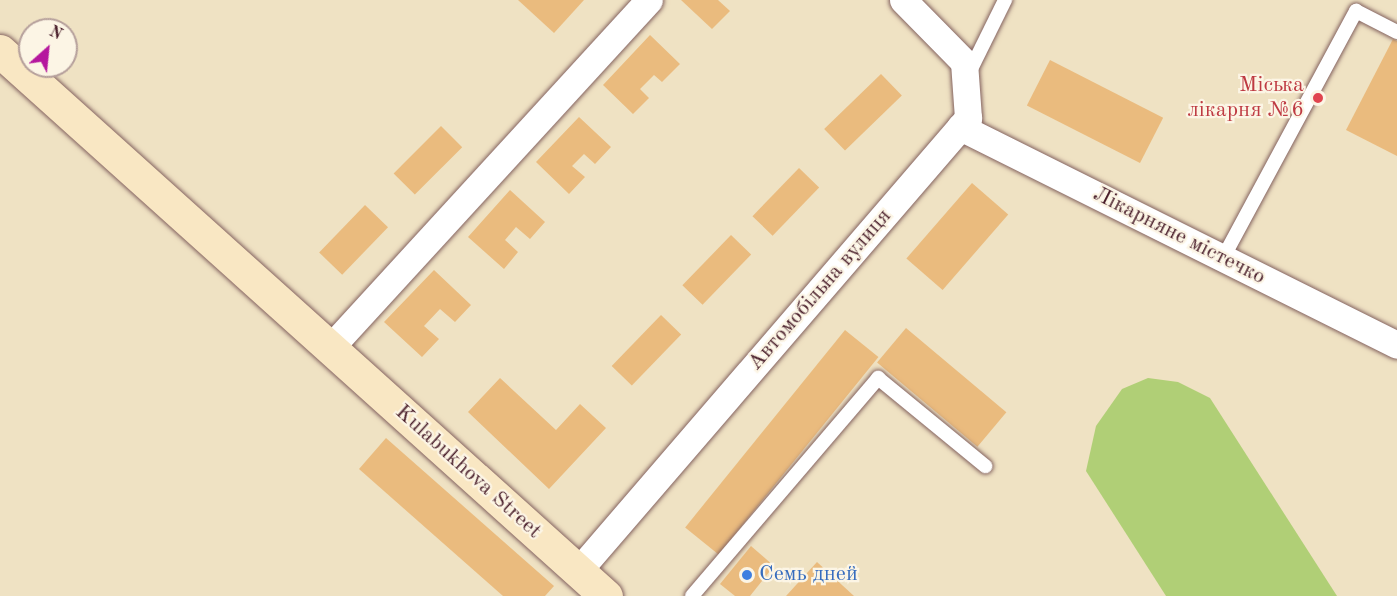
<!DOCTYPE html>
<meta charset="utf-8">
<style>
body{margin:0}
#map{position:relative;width:1397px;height:596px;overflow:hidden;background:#efe2c3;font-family:"Old Standard TT",serif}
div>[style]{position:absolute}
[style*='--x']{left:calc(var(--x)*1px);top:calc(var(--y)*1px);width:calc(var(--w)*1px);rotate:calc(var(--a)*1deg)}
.green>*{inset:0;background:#b0cf76}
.building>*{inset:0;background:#eabb7e;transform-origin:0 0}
.roads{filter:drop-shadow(0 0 2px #846360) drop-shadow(0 0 2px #846360)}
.lane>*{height:14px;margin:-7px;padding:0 7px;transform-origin:7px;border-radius:7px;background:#fff}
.street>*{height:27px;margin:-13.5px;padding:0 13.5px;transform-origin:13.5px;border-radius:13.5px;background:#fff}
.secondary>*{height:33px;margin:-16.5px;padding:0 16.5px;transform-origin:16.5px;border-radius:16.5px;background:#f9e7c3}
.dots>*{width:16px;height:16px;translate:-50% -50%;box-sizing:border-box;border:3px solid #fcf5e5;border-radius:50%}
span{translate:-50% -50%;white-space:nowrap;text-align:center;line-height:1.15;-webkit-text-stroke:4.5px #fcf5e5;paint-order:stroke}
.health-label{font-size:22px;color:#be3a42}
.right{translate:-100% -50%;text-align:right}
.street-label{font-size:22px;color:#4a1f2b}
.shop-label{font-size:22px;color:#366cbe}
.left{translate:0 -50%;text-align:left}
.north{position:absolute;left:18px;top:18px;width:60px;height:60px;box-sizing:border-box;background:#fcf5e5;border:2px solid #b59f9b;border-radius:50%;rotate:27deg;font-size:16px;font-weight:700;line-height:24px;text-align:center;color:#4a1f2b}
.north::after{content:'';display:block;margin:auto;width:21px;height:27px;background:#b5179e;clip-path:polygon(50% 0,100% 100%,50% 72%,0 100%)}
</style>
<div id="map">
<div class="green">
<i style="clip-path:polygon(1148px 378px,1178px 382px,1210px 398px,1337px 596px,1166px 596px,1086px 471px,1096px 426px,1122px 389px)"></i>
</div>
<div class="building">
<i style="clip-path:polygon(518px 0,584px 0,554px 33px)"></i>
<i style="clip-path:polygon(681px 0,718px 0,730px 11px,712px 29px)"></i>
<i style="clip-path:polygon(650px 35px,680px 64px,662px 82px,654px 75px,640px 89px,649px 98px,633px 114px,603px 85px)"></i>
<i style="clip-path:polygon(1393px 39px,1397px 41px,1397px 156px,1346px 130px)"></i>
<i style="left:1050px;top:60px;width:127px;height:51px;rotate:27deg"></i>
<i style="left:881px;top:74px;width:30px;height:79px;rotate:46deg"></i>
<i style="clip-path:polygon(579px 117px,611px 147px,595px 164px,584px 154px,572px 166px,585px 177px,569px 194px,536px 162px)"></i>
<i style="left:441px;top:126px;width:30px;height:67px;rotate:45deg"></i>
<i style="left:799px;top:168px;width:28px;height:67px;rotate:44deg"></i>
<i style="left:972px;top:183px;width:48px;height:100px;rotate:41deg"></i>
<i style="clip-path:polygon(510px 190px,545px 222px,530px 239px,516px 227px,505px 240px,518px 252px,504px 269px,468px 237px)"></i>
<i style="left:365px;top:205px;width:32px;height:66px;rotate:44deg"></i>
<i style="left:731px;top:235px;width:28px;height:70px;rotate:44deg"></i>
<i style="clip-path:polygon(434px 270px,471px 305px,455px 322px,440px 309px,424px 326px,439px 339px,422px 357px,384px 322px)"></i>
<i style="left:661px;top:315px;width:28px;height:71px;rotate:44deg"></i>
<i style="left:906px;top:328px;width:131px;height:45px;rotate:40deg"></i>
<i style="left:845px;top:330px;width:43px;height:254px;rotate:39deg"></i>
<i style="clip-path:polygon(500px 378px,556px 430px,580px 404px,606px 428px,549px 489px,468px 412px)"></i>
<i style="clip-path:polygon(386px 438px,554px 586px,545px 596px,503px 596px,359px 469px)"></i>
<i style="clip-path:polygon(751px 546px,774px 566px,750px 596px,735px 596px,720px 584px)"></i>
<i style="clip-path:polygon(817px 562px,854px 596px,786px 596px)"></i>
</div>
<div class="roads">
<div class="lane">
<i style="--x:968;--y:75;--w:84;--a:-63.7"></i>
<i style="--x:1223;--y:258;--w:281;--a:-61.7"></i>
<i style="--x:1356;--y:11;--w:46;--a:27.1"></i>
<i style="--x:692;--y:596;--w:287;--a:-49.5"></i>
<i style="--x:878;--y:378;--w:139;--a:39.4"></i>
</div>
<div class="street">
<i style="--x:960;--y:127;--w:488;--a:26.5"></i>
<i style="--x:330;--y:348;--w:472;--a:-47.5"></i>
<i style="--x:578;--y:571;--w:598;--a:-49.27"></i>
<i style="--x:968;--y:118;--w:56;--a:-94.1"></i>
<i style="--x:964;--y:62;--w:87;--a:-134.5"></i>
</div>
<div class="secondary">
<i style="--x:0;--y:51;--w:815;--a:41.97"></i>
</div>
</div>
<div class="dots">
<i style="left:1318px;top:98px;background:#e0444e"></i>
<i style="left:747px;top:575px;background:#3f7fe0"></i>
</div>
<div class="health-label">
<span class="right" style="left:1304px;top:98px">Міська<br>лікарня №6</span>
</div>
<div class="street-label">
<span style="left:1179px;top:236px;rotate:27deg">Лікарняне містечко</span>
<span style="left:820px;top:290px;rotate:-49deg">Автомобільна вулиця</span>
<span style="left:468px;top:472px;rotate:42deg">Kulabukhova Street</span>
</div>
<div class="shop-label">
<span class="left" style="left:759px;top:575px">Семь дней</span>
</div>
<div class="north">N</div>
</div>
